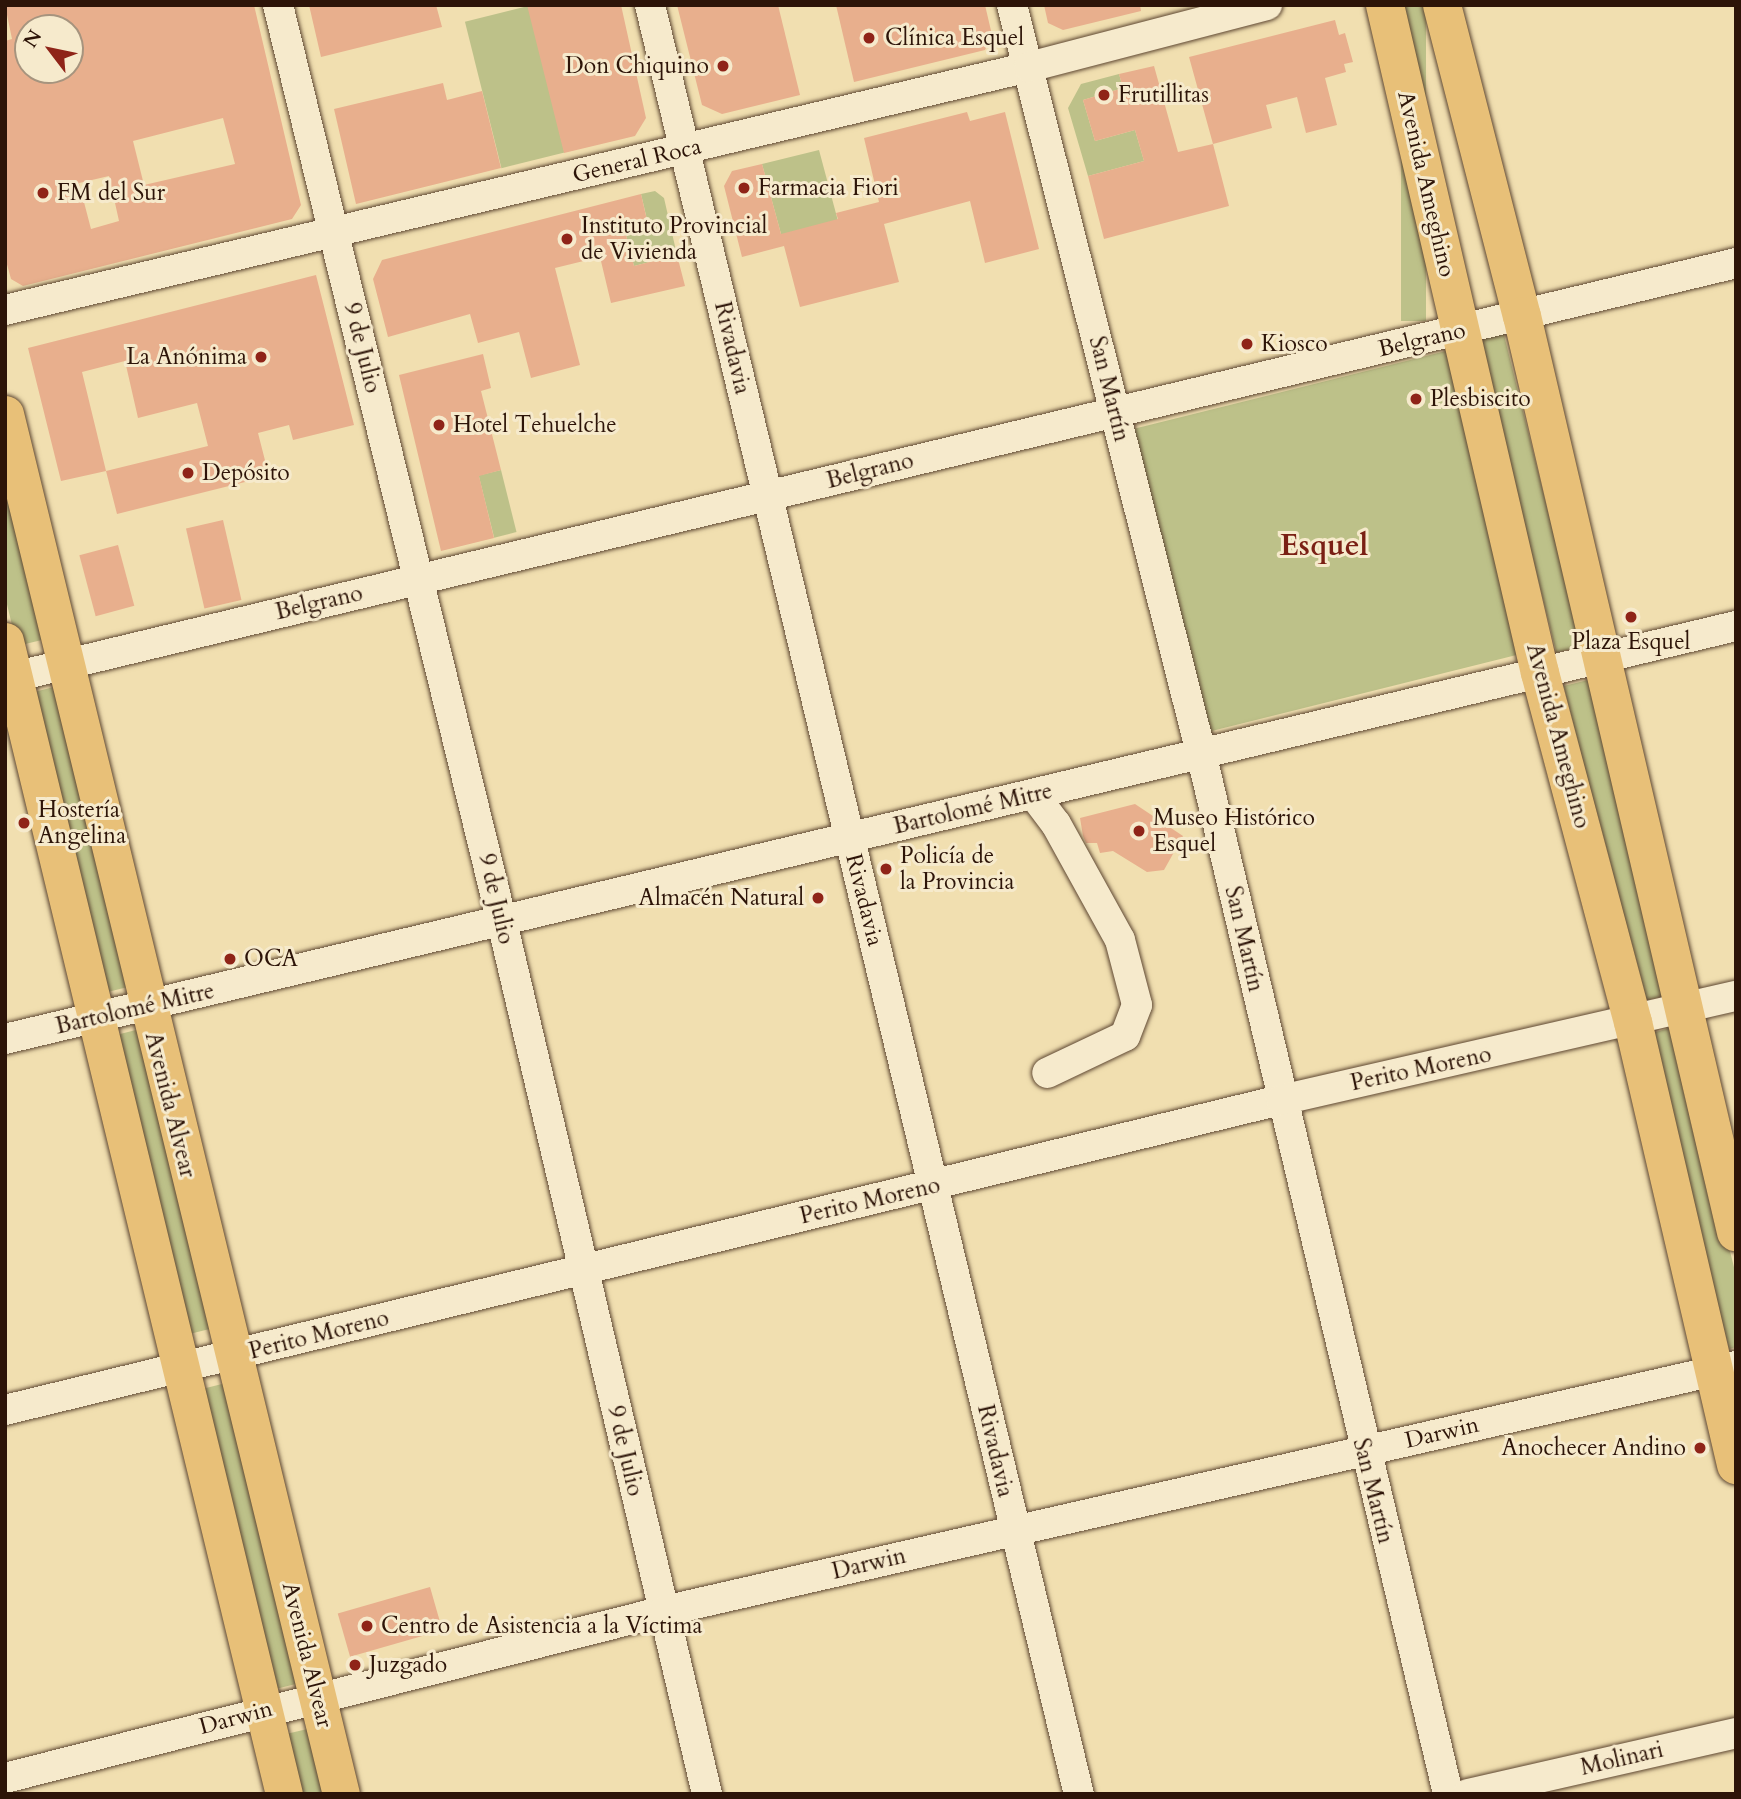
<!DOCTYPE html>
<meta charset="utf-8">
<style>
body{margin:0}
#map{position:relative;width:1741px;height:1799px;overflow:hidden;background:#f1dfb0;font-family:Cardo,serif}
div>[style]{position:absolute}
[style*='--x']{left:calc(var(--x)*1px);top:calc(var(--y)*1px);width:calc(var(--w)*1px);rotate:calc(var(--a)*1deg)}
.green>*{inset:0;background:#bdc189;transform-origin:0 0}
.building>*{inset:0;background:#e8af8d;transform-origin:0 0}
.roads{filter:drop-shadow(0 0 2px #5e4732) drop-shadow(0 0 2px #5e4732)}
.minor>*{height:30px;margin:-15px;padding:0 15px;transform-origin:15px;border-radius:15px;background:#f6eacc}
.major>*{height:37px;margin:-18.5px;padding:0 18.5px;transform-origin:18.5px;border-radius:18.5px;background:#e8c078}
.highway>*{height:38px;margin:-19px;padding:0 19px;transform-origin:19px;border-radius:19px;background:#e8c078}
.dots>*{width:19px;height:19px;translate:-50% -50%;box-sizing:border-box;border:4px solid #f6eacc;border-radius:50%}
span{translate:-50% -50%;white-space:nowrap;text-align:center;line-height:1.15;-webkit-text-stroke:6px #f6eacc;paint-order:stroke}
.poi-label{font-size:23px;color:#2d1408}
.left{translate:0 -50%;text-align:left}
.right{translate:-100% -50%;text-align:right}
.street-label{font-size:23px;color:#2d1408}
.district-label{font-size:30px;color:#7a1f14;font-weight:700}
.frame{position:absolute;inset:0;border:7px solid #2d1408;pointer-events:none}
.north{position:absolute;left:14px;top:14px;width:70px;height:70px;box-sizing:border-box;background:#f6eacc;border:2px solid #a6947e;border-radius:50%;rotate:302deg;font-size:19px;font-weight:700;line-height:28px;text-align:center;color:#2d1408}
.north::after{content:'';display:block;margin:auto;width:24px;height:32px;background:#8f2418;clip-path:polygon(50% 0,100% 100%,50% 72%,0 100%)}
</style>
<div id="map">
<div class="green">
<i style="left:1401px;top:5px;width:25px;height:316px"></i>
<i style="left:528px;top:6px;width:151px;height:65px;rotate:76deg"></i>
<i style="clip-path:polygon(1119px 74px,1123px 88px,1083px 100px,1095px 141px,1135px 130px,1144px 161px,1088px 176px,1068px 108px,1081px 84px)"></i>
<i style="clip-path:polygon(819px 150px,857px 292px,781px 234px,762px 164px)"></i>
<i style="clip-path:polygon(655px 191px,664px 198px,677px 255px,634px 266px,626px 235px,649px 228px,641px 194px)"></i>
<i style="left:1503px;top:331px;width:325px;height:26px;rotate:76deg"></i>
<i style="left:1446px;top:351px;width:312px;height:337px;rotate:76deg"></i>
<i style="clip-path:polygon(5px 452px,50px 638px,17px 646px,5px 596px)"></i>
<i style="left:501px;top:470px;width:64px;height:23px;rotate:76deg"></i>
<i style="left:1588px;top:680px;width:325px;height:25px;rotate:76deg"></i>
<i style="left:62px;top:685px;width:309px;height:34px;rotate:76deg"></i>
<i style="clip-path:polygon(1673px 1027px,1736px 1275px,1736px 1347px,1729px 1349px,1649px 1034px)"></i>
<i style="left:144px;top:1028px;width:308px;height:34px;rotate:76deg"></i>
<i style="left:230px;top:1382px;width:309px;height:35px;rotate:76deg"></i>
<i style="left:316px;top:1727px;width:69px;height:34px;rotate:77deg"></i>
</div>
<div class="building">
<i style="clip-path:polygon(evenodd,5px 5px,254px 5px,301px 205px,292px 219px,23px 286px,11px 279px,5px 257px,5px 41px,12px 39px,5px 5px,28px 28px,70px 28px,70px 70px,28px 70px,28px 28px,5px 5px,223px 118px,235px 164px,144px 185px,133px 141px,223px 118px,5px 5px,109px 176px,119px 221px,91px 229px,79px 183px,109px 176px)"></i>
<i style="clip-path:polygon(309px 5px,436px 5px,442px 27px,321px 57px)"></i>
<i style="clip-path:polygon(527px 5px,621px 5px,646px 118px,635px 136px,564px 153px)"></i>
<i style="clip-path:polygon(677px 5px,778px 5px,800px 95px,722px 114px,702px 105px)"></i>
<i style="clip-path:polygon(836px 5px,985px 5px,992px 35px,985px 50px,854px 82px)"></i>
<i style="clip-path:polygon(1044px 5px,1140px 5px,1141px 11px,1063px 30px,1048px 23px)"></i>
<i style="clip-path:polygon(1335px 20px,1339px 35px,1345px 33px,1353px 62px,1344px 64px,1346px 72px,1325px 78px,1337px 125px,1306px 133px,1297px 97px,1266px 105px,1272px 128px,1213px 144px,1189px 57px)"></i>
<i style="clip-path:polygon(1154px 66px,1178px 152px,1213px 144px,1229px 206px,1104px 239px,1088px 176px,1144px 161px,1135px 130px,1095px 141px,1083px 100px,1123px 88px,1119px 74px)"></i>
<i style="clip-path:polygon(443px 83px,447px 100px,482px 91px,501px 168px,356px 204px,334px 109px)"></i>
<i style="clip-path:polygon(967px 112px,970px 121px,1005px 112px,1039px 249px,985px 263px,970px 201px,884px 224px,899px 282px,800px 307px,784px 246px,742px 257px,724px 186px,732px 171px,762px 164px,781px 234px,838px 219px,836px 213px,879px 202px,864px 138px)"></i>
<i style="clip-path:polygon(641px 194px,649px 229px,626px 235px,634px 266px,677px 255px,685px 286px,611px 303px,600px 257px,555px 268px,580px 365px,531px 378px,519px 332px,478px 343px,470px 314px,388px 337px,373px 279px,382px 260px)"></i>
<i style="clip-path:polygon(evenodd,316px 275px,354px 425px,293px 440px,289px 425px,258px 433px,269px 476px,117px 514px,106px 471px,61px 481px,28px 348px,316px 275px,125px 361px,138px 418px,197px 403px,208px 446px,106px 471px,82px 372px,125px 361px)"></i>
<i style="clip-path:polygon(483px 354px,491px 388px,481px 391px,501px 470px,479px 476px,494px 538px,441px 551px,399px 375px)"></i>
<i style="left:223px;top:520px;width:82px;height:38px;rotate:77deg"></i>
<i style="left:118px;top:545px;width:63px;height:40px;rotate:75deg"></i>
<i style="clip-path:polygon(1135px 804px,1183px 836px,1164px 870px,1147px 872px,1113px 851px,1100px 853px,1097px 843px,1086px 843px,1083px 836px,1080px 818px)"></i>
<i style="left:430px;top:1587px;width:45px;height:96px;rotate:74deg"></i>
</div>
<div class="roads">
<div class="minor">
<i style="--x:278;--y:5;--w:944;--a:76.27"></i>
<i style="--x:502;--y:922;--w:896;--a:76.77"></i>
<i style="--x:650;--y:5;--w:1840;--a:76.52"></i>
<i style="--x:1012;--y:5;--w:776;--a:75.82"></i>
<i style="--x:1202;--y:757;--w:1066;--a:76.65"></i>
<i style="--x:5;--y:310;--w:1052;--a:-13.35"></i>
<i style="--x:1029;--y:67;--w:246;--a:-14.6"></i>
<i style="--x:5;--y:679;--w:1780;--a:-13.51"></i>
<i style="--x:1034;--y:795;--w:36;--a:53"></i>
<i style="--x:1056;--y:824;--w:132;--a:61.1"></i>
<i style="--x:1120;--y:940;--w:67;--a:75.3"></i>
<i style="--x:1137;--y:1005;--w:33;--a:111"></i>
<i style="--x:1125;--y:1036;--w:86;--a:154.6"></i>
<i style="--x:5;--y:1039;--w:1780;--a:-13.42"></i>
<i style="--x:5;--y:1410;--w:1313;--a:-13.66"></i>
<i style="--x:1281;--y:1100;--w:467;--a:-12.9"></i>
<i style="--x:5;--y:1778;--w:680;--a:-14.22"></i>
<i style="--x:664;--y:1611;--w:1100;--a:-12.87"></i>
<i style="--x:1468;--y:1794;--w:275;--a:-12.8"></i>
</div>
<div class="major">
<i style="--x:5;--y:414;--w:1420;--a:76.32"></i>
<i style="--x:5;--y:641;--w:1186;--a:76.4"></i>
</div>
<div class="highway">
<i style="--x:1385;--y:5;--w:686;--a:76.94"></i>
<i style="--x:1540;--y:673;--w:361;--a:75.1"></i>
<i style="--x:1633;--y:1022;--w:455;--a:76.9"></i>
<i style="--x:1442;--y:5;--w:321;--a:75.6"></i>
<i style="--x:1522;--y:316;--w:941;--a:76.85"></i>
</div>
</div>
<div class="dots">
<i style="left:869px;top:38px;background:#8f2418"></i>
<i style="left:723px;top:66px;background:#8f2418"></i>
<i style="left:1104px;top:95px;background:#8f2418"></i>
<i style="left:744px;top:188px;background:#8f2418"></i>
<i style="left:43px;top:193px;background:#8f2418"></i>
<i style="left:567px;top:239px;background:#8f2418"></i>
<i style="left:1247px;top:344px;background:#8f2418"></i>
<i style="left:261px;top:357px;background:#8f2418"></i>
<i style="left:1416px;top:399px;background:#8f2418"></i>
<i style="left:439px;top:425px;background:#8f2418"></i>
<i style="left:188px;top:473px;background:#8f2418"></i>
<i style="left:1631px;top:617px;background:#8f2418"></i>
<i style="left:24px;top:823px;background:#8f2418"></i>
<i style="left:1139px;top:831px;background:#8f2418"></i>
<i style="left:886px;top:869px;background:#8f2418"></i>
<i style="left:818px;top:898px;background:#8f2418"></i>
<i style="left:230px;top:959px;background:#8f2418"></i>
<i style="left:1700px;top:1448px;background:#8f2418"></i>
<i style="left:367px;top:1626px;background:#8f2418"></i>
<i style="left:355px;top:1665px;background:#8f2418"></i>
</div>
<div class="poi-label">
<span class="left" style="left:885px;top:38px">Clínica Esquel</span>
<span class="right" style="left:709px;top:66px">Don Chiquino</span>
<span class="left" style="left:1118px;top:95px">Frutillitas</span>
<span class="left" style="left:758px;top:188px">Farmacia Fiori</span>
<span class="left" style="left:57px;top:193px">FM del Sur</span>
<span class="left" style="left:581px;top:239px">Instituto Provincial<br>de Vivienda</span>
<span class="left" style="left:1261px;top:344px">Kiosco</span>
<span class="right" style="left:247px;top:357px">La Anónima</span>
<span class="left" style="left:1430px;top:399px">Plesbiscito</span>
<span class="left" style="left:453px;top:425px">Hotel Tehuelche</span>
<span class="left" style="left:202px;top:473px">Depósito</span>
<span style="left:1631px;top:642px">Plaza Esquel</span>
<span class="left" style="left:38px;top:823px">Hostería<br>Angelina</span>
<span class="left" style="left:1153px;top:831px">Museo Histórico<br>Esquel</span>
<span class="left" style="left:900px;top:869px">Policía de<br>la Provincia</span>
<span class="right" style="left:804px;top:898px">Almacén Natural</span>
<span class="left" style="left:244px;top:959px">OCA</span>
<span class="right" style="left:1686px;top:1448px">Anochecer Andino</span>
<span class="left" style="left:381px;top:1626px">Centro de Asistencia a la Víctima</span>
<span class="left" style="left:369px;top:1665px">Juzgado</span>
</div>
<div class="street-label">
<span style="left:637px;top:161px;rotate:-13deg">General Roca</span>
<span style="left:1426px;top:184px;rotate:77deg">Avenida Ameghino</span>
<span style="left:1422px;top:340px;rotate:-13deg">Belgrano</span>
<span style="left:362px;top:348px;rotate:76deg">9 de Julio</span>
<span style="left:732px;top:348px;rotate:77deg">Rivadavia</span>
<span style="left:1109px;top:389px;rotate:76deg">San Martín</span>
<span style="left:870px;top:471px;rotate:-14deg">Belgrano</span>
<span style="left:319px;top:603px;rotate:-13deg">Belgrano</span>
<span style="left:1558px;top:736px;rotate:75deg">Avenida Ameghino</span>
<span style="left:973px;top:809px;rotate:-13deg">Bartolomé Mitre</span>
<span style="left:496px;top:899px;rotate:77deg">9 de Julio</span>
<span style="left:864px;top:900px;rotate:76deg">Rivadavia</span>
<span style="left:1244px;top:939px;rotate:77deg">San Martín</span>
<span style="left:135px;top:1009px;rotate:-13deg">Bartolomé Mitre</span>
<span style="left:1421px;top:1069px;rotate:-12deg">Perito Moreno</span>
<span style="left:170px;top:1105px;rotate:76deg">Avenida Alvear</span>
<span style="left:870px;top:1201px;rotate:-13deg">Perito Moreno</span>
<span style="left:319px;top:1335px;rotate:-14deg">Perito Moreno</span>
<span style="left:1442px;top:1433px;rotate:-13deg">Darwin</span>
<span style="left:625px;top:1451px;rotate:77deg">9 de Julio</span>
<span style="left:995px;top:1451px;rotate:77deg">Rivadavia</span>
<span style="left:1373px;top:1491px;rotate:76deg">San Martín</span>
<span style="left:869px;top:1564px;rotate:-13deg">Darwin</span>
<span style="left:307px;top:1655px;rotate:76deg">Avenida Alvear</span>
<span style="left:236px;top:1718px;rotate:-15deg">Darwin</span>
<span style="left:1622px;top:1759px;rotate:-13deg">Molinari</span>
</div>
<div class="district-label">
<span style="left:1324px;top:546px">Esquel</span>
</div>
<div class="frame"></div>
<div class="north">N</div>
</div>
